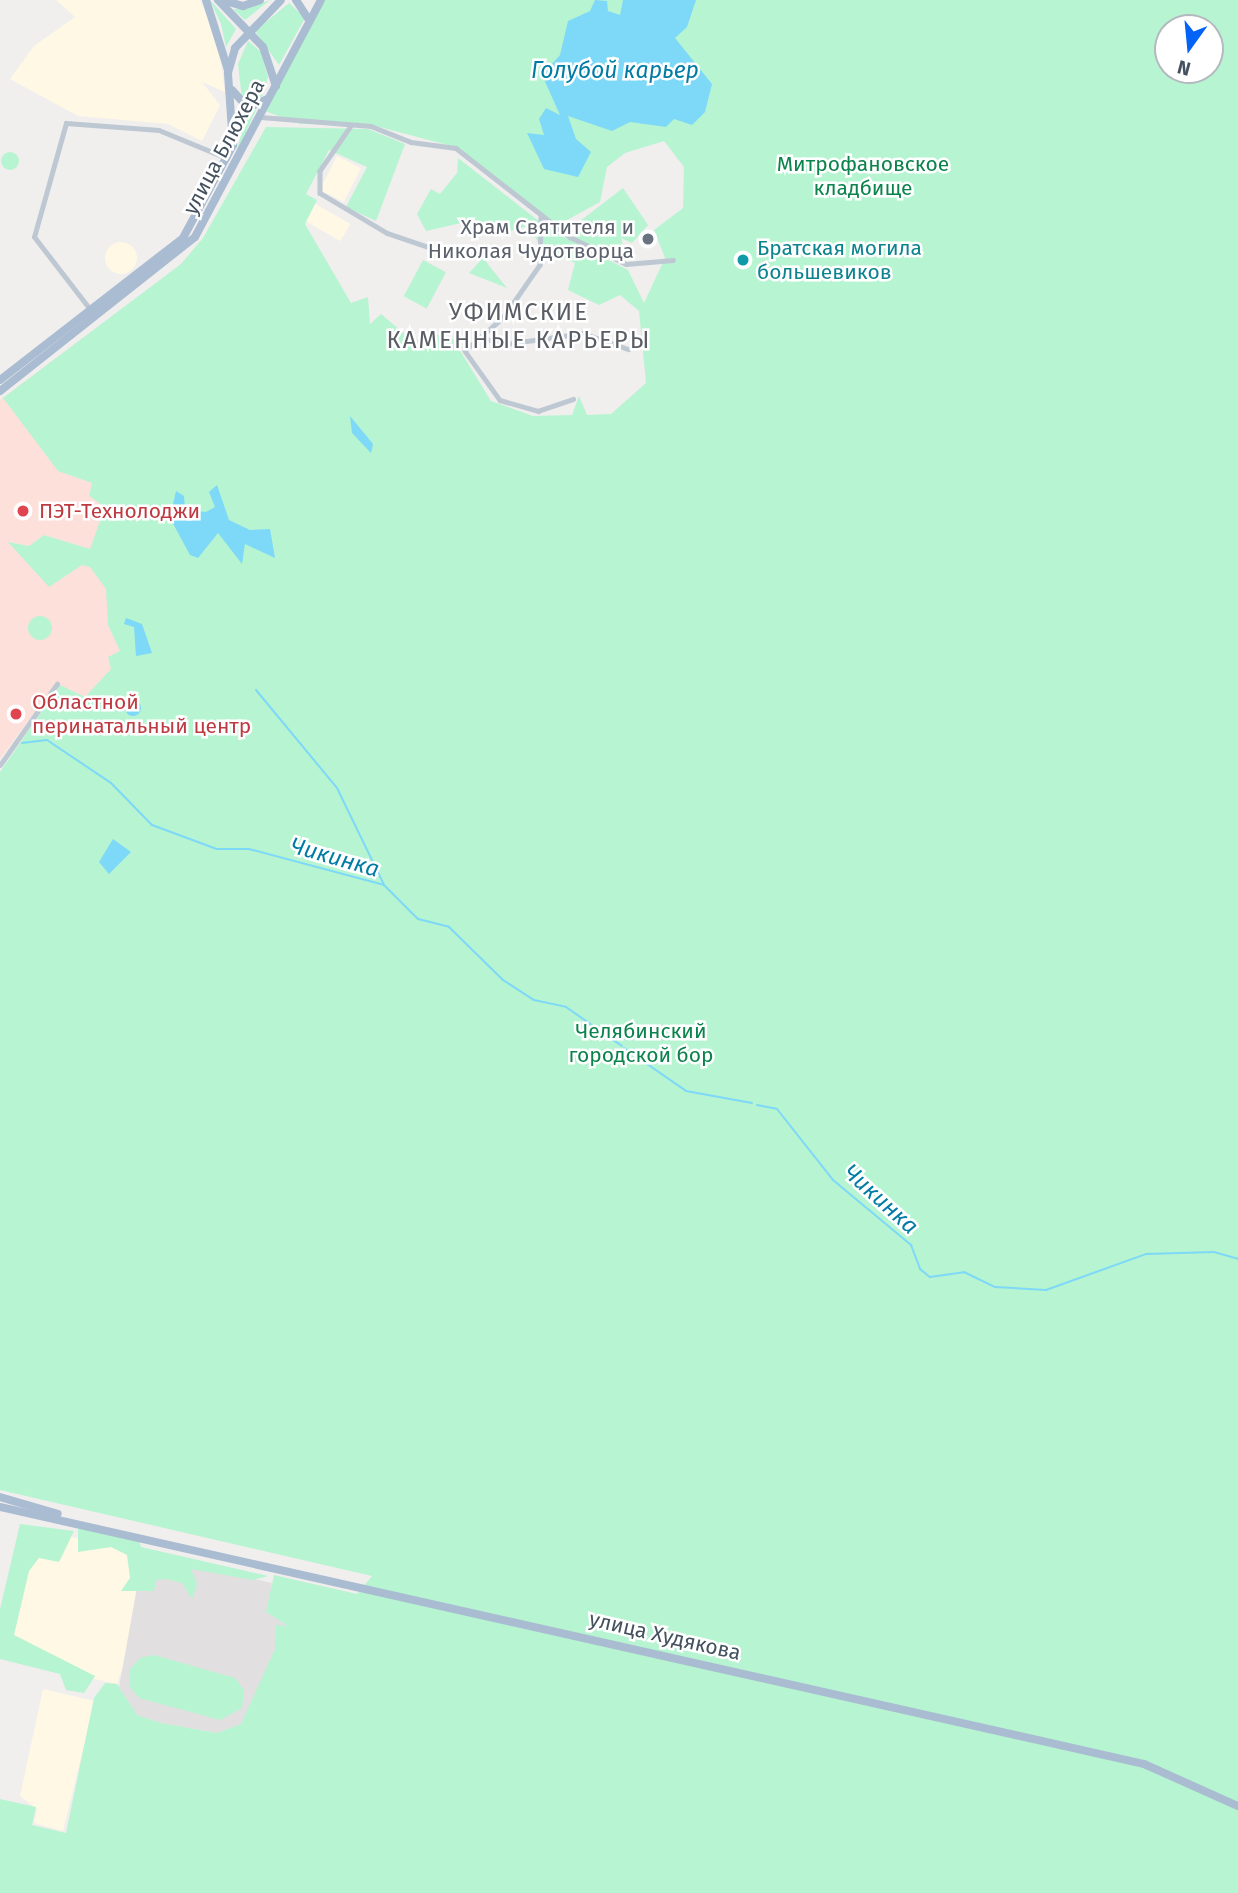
<!DOCTYPE html>
<meta charset="utf-8">
<style>
body{margin:0}
#map{position:relative;width:1238px;height:1893px;overflow:hidden;background:#f1eeee;font-family:"Fira Sans",sans-serif}
div>[style]{position:absolute}
[style*='--x']{left:calc(var(--x)*1px);top:calc(var(--y)*1px);width:calc(var(--w)*1px);rotate:calc(var(--a)*1deg)}
.commercial>*{inset:0;background:#fef8e5;transform-origin:0 0}
.round{border-radius:50%}
.education>*{inset:0;background:#e2dfe0}
.medical>*{inset:0;background:#fee0db}
.green>*{inset:0;background:#b7f4d1;transform-origin:0 0}
.water>*{inset:0;background:#7ed8f7}
.stream>*{height:2px;margin:-1px;padding:0 1px;transform-origin:1px;border-radius:1px;background:#7ed8f7}
.street>*{height:4.5px;margin:-2.25px;padding:0 2.25px;transform-origin:2.25px;border-radius:2.25px;background:#bdc8d2}
.primary>*{height:8px;margin:-4px;padding:0 4px;transform-origin:4px;border-radius:4px;background:#aabcd1}
.dots>*{width:19px;height:19px;translate:-50% -50%;box-sizing:border-box;border:4px solid #fff;border-radius:50%}
span{translate:-50% -50%;white-space:nowrap;text-align:center;line-height:1.15;-webkit-text-stroke:5px #fff;paint-order:stroke}
.street-label{font-size:21px;color:#44515e}
.park-label{font-size:21px;color:#0c834c}
.worship-label{font-size:21px;color:#5b616d}
.right{translate:-100% -50%;text-align:right}
.culture-label{font-size:21px;color:#0d838f}
.left{translate:0 -50%;text-align:left}
.health-label{font-size:21px;color:#be3a42}
.water-label{font-size:23px;color:#027ba5;font-style:italic}
.quarter-label{font-size:24px;color:#5a5e64;letter-spacing:2px}
.north{position:absolute;left:1154px;top:14px;width:70px;height:70px;box-sizing:border-box;background:#fff;border:2px solid #b4b9bf;border-radius:50%;rotate:195deg;font-size:19px;font-weight:700;line-height:28px;text-align:center;color:#44515e}
.north::after{content:'';display:block;margin:auto;width:24px;height:32px;background:#0363f6;clip-path:polygon(50% 0,100% 100%,50% 72%,0 100%)}
</style>
<div id="map">
<div class="commercial">
<i style="clip-path:polygon(56px 0,200px 0,218px 42px,225px 92px,202px 82px,220px 105px,202px 141px,168px 124px,78px 116px,10px 79px,34px 46px,75px 17px)"></i>
<i style="left:337px;top:156px;width:27px;height:38px;rotate:27deg"></i>
<i style="left:314px;top:203px;width:42px;height:20px;rotate:30deg"></i>
<i class="round" style="left:105px;top:242px;width:32px;height:32px"></i>
<i style="clip-path:polygon(23px 1525px,143px 1554px,133px 1637px,117px 1684px,0 1658px)"></i>
<i style="clip-path:polygon(43px 1689px,95px 1701px,63px 1831px,34px 1823px,37px 1809px,20px 1796px)"></i>
</div>
<div class="education">
<i style="clip-path:polygon(143px 1554px,272px 1583px,267px 1612px,289px 1626px,242px 1724px,217px 1733px,161px 1723px,137px 1715px,118px 1693px)"></i>
</div>
<div class="medical">
<i style="clip-path:polygon(evenodd,92px 331px,93px 483px,106px 506px,132px 639px,90px 706px,65px 696px,56px 683px,0 759px,0 400px,92px 331px,44px 535px,89px 549px,90px 550px,49px 578px,10px 542px,29px 546px,44px 535px)"></i>
</div>
<div class="green">
<i style="clip-path:polygon(210px 0,236px 29px,226px 47px,221px 24px)"></i>
<i style="clip-path:polygon(270px 0,245px 20px,233px 9px,246px 9px)"></i>
<i style="clip-path:polygon(evenodd,324px 0,1238px 0,1238px 1893px,0 1893px,0 1799px,36px 1807px,32px 1825px,66px 1833px,94px 1698px,105px 1683px,117px 1684px,137px 1715px,161px 1723px,217px 1733px,241px 1724px,275px 1649px,276px 1625px,288px 1626px,266px 1612px,274px 1575px,357px 1594px,372px 1576px,0 1490px,0 772px,60px 685px,85px 697px,111px 669px,108px 657px,120px 651px,108px 625px,106px 589px,90px 567px,82px 565px,49px 587px,8px 542px,29px 546px,44px 535px,90px 549px,105px 507px,89px 496px,92px 483px,58px 471px,3px 398px,181px 264px,203px 238px,266px 127px,368px 129px,405px 144px,376px 221px,346px 207px,367px 167px,329px 150px,306px 194px,317px 200px,305px 224px,351px 303px,368px 297px,370px 324px,381px 314px,414px 342px,429px 332px,453px 339px,491px 401px,533px 416px,572px 415px,579px 396px,587px 415px,611px 414px,646px 383px,639px 311px,620px 295px,599px 305px,568px 290px,575px 263px,542px 248px,528px 226px,506px 232px,474px 220px,426px 231px,417px 214px,431px 189px,440px 194px,457px 173px,458px 158px,549px 229px,628px 270px,644px 303px,665px 258px,654px 230px,683px 208px,684px 167px,664px 141px,625px 153px,607px 167px,600px 202px,556px 226px,455px 147px,372px 125px,300px 124px,265px 111px,324px 0,1168px 28px,1210px 28px,1210px 70px,1168px 70px,1168px 28px)"></i>
<i style="clip-path:polygon(289px 3px,305px 18px,279px 65px,255px 31px)"></i>
<i style="clip-path:polygon(248px 41px,261px 52px,268px 77px,261px 99px,250px 104px,242px 99px,238px 64px)"></i>
<i style="clip-path:polygon(240px 109px,256px 110px,235px 157px,241px 135px)"></i>
<i class="round" style="left:1px;top:152px;width:18px;height:18px"></i>
<i style="clip-path:polygon(623px 188px,648px 225px,632px 243px,621px 238px,627px 261px,573px 237px,580px 221px)"></i>
<i style="clip-path:polygon(483px 258px,507px 288px,469px 273px)"></i>
<i style="left:423px;top:260px;width:26px;height:41px;rotate:28deg"></i>
<i class="round" style="left:28px;top:616px;width:24px;height:24px"></i>
<i style="clip-path:polygon(20px 1524px,74px 1531px,59px 1562px,39px 1558px,29px 1571px,14px 1635px,95px 1676px,84px 1693px,66px 1690px,60px 1674px,0 1659px,0 1609px)"></i>
<i style="clip-path:polygon(78px 1527px,139px 1540px,141px 1547px,268px 1576px,253px 1580px,191px 1569px,197px 1584px,192px 1599px,182px 1583px,166px 1579px,156px 1580px,154px 1591px,121px 1591px,130px 1578px,127px 1555px,111px 1547px,78px 1552px)"></i>
<i style="clip-path:polygon(154px 1655px,235px 1678px,244px 1690px,242px 1708px,220px 1720px,139px 1698px,129px 1686px,129px 1670px,140px 1658px)"></i>
</div>
<div class="water">
<i style="clip-path:polygon(595px 0,607px 1px,608px 11px,620px 15px,623px 0,696px 0,687px 27px,675px 38px,712px 84px,705px 112px,692px 125px,674px 119px,666px 127px,630px 122px,612px 131px,568px 116px,576px 139px,591px 152px,578px 177px,544px 169px,527px 133px,544px 135px,539px 119px,546px 108px,560px 115px,542px 75px,560px 55px,568px 21px,590px 11px)"></i>
<i style="clip-path:polygon(350px 416px,373px 444px,371px 453px,352px 433px)"></i>
<i style="clip-path:polygon(217px 485px,229px 520px,250px 530px,270px 529px,275px 558px,245px 544px,242px 564px,218px 533px,198px 558px,190px 555px,170px 518px,176px 491px,184px 496px,185px 510px,206px 512px,215px 507px,209px 492px)"></i>
<i style="clip-path:polygon(126px 618px,142px 624px,152px 653px,136px 656px,134px 627px,124px 624px)"></i>
<i class="round" style="left:125px;top:700px;width:16px;height:16px"></i>
<i style="clip-path:polygon(113px 839px,131px 852px,109px 874px,99px 862px)"></i>
</div>
<div class="stream">
<i style="--x:256;--y:690;--w:127;--a:50.4"></i>
<i style="--x:337;--y:788;--w:108;--a:64.1"></i>
<i style="--x:22;--y:743;--w:25;--a:-7"></i>
<i style="--x:47;--y:740;--w:77;--a:33.9"></i>
<i style="--x:111;--y:783;--w:59;--a:45.7"></i>
<i style="--x:152;--y:825;--w:69;--a:20.3"></i>
<i style="--x:217;--y:849;--w:32;--a:0"></i>
<i style="--x:249;--y:849;--w:140;--a:14.9"></i>
<i style="--x:384;--y:885;--w:48;--a:45"></i>
<i style="--x:418;--y:919;--w:32;--a:14"></i>
<i style="--x:449;--y:927;--w:76;--a:44.5"></i>
<i style="--x:503;--y:980;--w:37;--a:33"></i>
<i style="--x:534;--y:1000;--w:33;--a:12"></i>
<i style="--x:566;--y:1007;--w:68;--a:34.9"></i>
<i style="--x:624;--y:1048;--w:75;--a:34.7"></i>
<i style="--x:686;--y:1091;--w:67;--a:10.3"></i>
<i style="--x:757;--y:1105;--w:20;--a:11"></i>
<i style="--x:777;--y:1109;--w:90;--a:51.7"></i>
<i style="--x:833;--y:1180;--w:102;--a:39.8"></i>
<i style="--x:911;--y:1245;--w:26;--a:69"></i>
<i style="--x:920;--y:1269;--w:13;--a:39"></i>
<i style="--x:930;--y:1277;--w:34;--a:-8"></i>
<i style="--x:964;--y:1272;--w:34;--a:26"></i>
<i style="--x:995;--y:1287;--w:51;--a:3.4"></i>
<i style="--x:1046;--y:1290;--w:106;--a:-19.8"></i>
<i style="--x:1146;--y:1254;--w:68;--a:-1.7"></i>
<i style="--x:1214;--y:1252;--w:25;--a:16"></i>
</div>
<div class="street">
<i style="--x:261;--y:117;--w:110;--a:4.7"></i>
<i style="--x:371;--y:126;--w:43;--a:21.8"></i>
<i style="--x:411;--y:142;--w:45;--a:7.6"></i>
<i style="--x:456;--y:148;--w:145;--a:38"></i>
<i style="--x:570;--y:237;--w:62;--a:25.7"></i>
<i style="--x:626;--y:264;--w:47;--a:-4.9"></i>
<i style="--x:351;--y:126;--w:55;--a:124.6"></i>
<i style="--x:320;--y:171;--w:22;--a:90"></i>
<i style="--x:320;--y:193;--w:78;--a:30.8"></i>
<i style="--x:387;--y:233;--w:46;--a:18.8"></i>
<i style="--x:541;--y:217;--w:48;--a:91.2"></i>
<i style="--x:540;--y:265;--w:65;--a:124.9"></i>
<i style="--x:503;--y:318;--w:50;--a:139"></i>
<i style="--x:465;--y:351;--w:60;--a:54.5"></i>
<i style="--x:500;--y:400;--w:40;--a:16"></i>
<i style="--x:538;--y:411;--w:37;--a:-19"></i>
<i style="--x:91;--y:311;--w:93;--a:-127.6"></i>
<i style="--x:34;--y:237;--w:118;--a:-74.3"></i>
<i style="--x:66;--y:123;--w:93;--a:4.3"></i>
<i style="--x:159;--y:130;--w:74;--a:22.4"></i>
<i style="--x:478;--y:337;--w:29;--a:14"></i>
<i style="--x:506;--y:344;--w:78;--a:-8.1"></i>
<i style="--x:583;--y:333;--w:48;--a:19.6"></i>
<i style="--x:0;--y:765;--w:99;--a:-54.9"></i>
</div>
<div class="primary">
<i style="--x:206;--y:0;--w:73;--a:72.6"></i>
<i style="--x:218;--y:0;--w:65;--a:46.2"></i>
<i style="--x:263;--y:47;--w:41;--a:71.6"></i>
<i style="--x:222;--y:0;--w:22;--a:16"></i>
<i style="--x:243;--y:6;--w:18;--a:-19"></i>
<i style="--x:296;--y:0;--w:24;--a:57"></i>
<i style="--x:232;--y:90;--w:24;--a:48"></i>
<i style="--x:248;--y:108;--w:21;--a:-25"></i>
<i style="--x:0;--y:380;--w:232;--a:-37.8"></i>
<i style="--x:183;--y:238;--w:106;--a:-61.7"></i>
<i style="--x:233;--y:145;--w:72;--a:-94"></i>
<i style="--x:228;--y:73;--w:26;--a:-74"></i>
<i style="--x:235;--y:48;--w:66;--a:-46.2"></i>
<i style="--x:0;--y:391;--w:248;--a:-38.3"></i>
<i style="--x:195;--y:237;--w:268;--a:-62"></i>
<i style="--x:0;--y:1497;--w:60;--a:16.3"></i>
<i style="--x:0;--y:1507;--w:1173;--a:12.66"></i>
<i style="--x:1144;--y:1764;--w:103;--a:24.1"></i>
</div>
<div class="dots">
<i style="left:648px;top:239px;background:#6b7280"></i>
<i style="left:743px;top:260px;background:#0f9aa8"></i>
<i style="left:23px;top:511px;background:#e0444e"></i>
<i style="left:16px;top:714px;background:#e0444e"></i>
</div>
<div class="street-label">
<span style="left:224px;top:147px;rotate:-62deg">улица Блюхера</span>
<span style="left:665px;top:1636px;rotate:13deg">улица Худякова</span>
</div>
<div class="park-label">
<span style="left:863px;top:176px">Митрофановское<br>кладбище</span>
<span style="left:641px;top:1043px">Челябинский<br>городской бор</span>
</div>
<div class="worship-label">
<span class="right" style="left:634px;top:239px">Храм Святителя и<br>Николая Чудотворца</span>
</div>
<div class="culture-label">
<span class="left" style="left:757px;top:260px">Братская могила<br>большевиков</span>
</div>
<div class="health-label">
<span class="left" style="left:39px;top:511px">ПЭТ-Технолоджи</span>
<span class="left" style="left:32px;top:714px">Областной<br>перинатальный центр</span>
</div>
<div class="water-label">
<span style="left:615px;top:70px">Голубой карьер</span>
<span style="left:335px;top:857px;rotate:16deg">Чикинка</span>
<span style="left:881px;top:1199px;rotate:42deg">Чикинка</span>
</div>
<div class="quarter-label">
<span style="left:519px;top:327px">УФИМСКИЕ<br>КАМЕННЫЕ КАРЬЕРЫ</span>
</div>
<div class="north">N</div>
</div>
